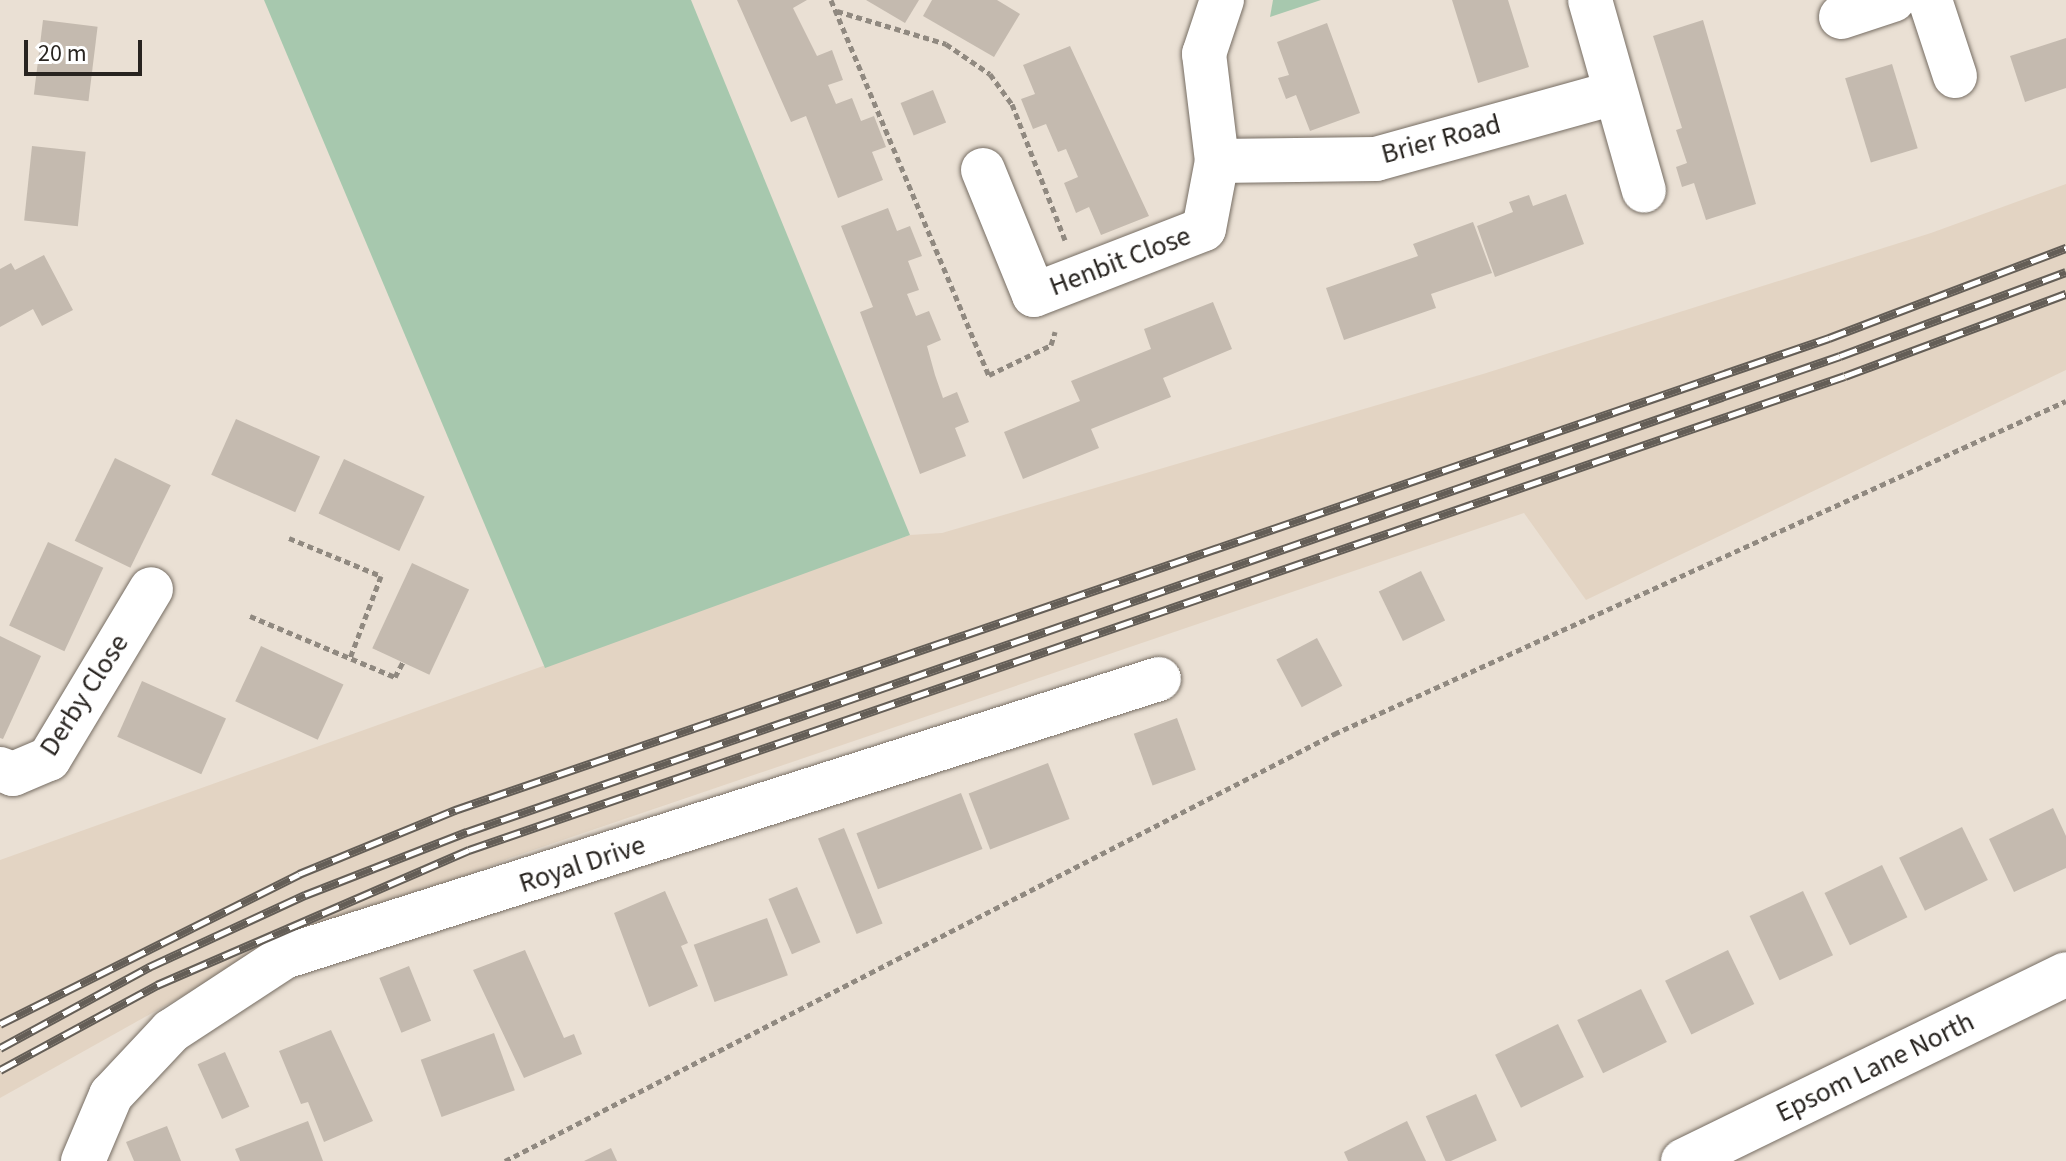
<!DOCTYPE html>
<style>
body{margin:0}
#map{position:relative;width:2066px;height:1161px;overflow:hidden;background:#eae0d4;font-family:"Source Sans 3",sans-serif}
div>[style]{position:absolute}
[style*='--x']{left:calc(var(--x)*1px);top:calc(var(--y)*1px);width:calc(var(--w)*1px);rotate:calc(var(--a)*1deg)}
.built>*{inset:0;background:#e3d4c3}
.green>*{inset:0;background:#a7c8ae}
.building>*{inset:0;background:#c4baaf;transform-origin:0 0}
.path>*{height:5px;margin-top:-2.5px;transform-origin:0;background:repeating-linear-gradient(90deg,#908980 0 6px,transparent 0 10px)}
.roads{filter:drop-shadow(0 0 2px #766d63) drop-shadow(0 0 2px #766d63)}
.minor>*{height:44px;margin:-22px;padding:0 22px;transform-origin:22px;border-radius:22px;background:#fff}
.major>*{height:44px;margin:-22px;padding:0 22px;transform-origin:22px;border-radius:22px;background:#fff}
.rail>*{height:9px;margin-top:-4.5px;transform-origin:0;background:repeating-linear-gradient(90deg,#fff 0 18px,#645e57 0 36px);box-sizing:border-box;border-block:2px solid #645e57}
span{translate:-50% -50%;white-space:nowrap;text-align:center;line-height:1.15;-webkit-text-stroke:7px #fff;paint-order:stroke}
.street-label{font-size:28px;color:#282420}
.scale{position:absolute;left:24px;top:40px;width:118px;height:36px;box-sizing:border-box;border:4px solid #282420;border-top:0;padding-left:10px;font-size:24px;line-height:28px;white-space:nowrap;color:#282420;-webkit-text-stroke:6px #fff;paint-order:stroke}
</style>
<div id="map">
<div class="built">
<i style="clip-path:polygon(2066px 184px,2066px 370px,1586px 600px,1524px 513px,510px 858px,204px 984px,0 1098px,0 860px,910px 535px,942px 533px,1483px 374px,1931px 233px)"></i>
</div>
<div class="green">
<i style="clip-path:polygon(264px 0,691px 0,910px 535px,545px 668px)"></i>
<i style="clip-path:polygon(1273px 0,1321px 0,1270px 17px)"></i>
</div>
<div class="building">
<i style="clip-path:polygon(737px 0,807px 0,793px 8px,817px 56px,832px 50px,843px 80px,828px 85px,836px 104px,852px 98px,861px 121px,874px 116px,886px 147px,872px 152px,883px 180px,838px 198px,806px 116px,791px 122px)"></i>
<i style="clip-path:polygon(866px 0,919px 0,905px 23px)"></i>
<i style="clip-path:polygon(932px 0,997px 0,1020px 14px,994px 57px,923px 16px)"></i>
<i style="clip-path:polygon(1452px 0,1508px 0,1529px 67px,1478px 83px)"></i>
<i style="left:43px;top:20px;width:55px;height:75px;rotate:7deg"></i>
<i style="clip-path:polygon(1703px 20px,1756px 204px,1706px 220px,1694px 183px,1682px 187px,1676px 167px,1687px 163px,1676px 130px,1682px 128px,1653px 36px)"></i>
<i style="clip-path:polygon(1327px 23px,1360px 113px,1310px 131px,1296px 95px,1286px 99px,1278px 78px,1289px 75px,1277px 42px)"></i>
<i style="clip-path:polygon(2066px 38px,2066px 88px,2025px 102px,2010px 56px)"></i>
<i style="clip-path:polygon(1070px 46px,1149px 216px,1101px 235px,1089px 207px,1076px 213px,1064px 183px,1078px 177px,1066px 149px,1058px 152px,1046px 124px,1033px 129px,1021px 99px,1035px 94px,1023px 65px)"></i>
<i style="left:1892px;top:64px;width:88px;height:49px;rotate:73deg"></i>
<i style="left:933px;top:90px;width:35px;height:35px;rotate:68deg"></i>
<i style="left:32px;top:146px;width:54px;height:75px;rotate:6deg"></i>
<i style="clip-path:polygon(1566px 194px,1584px 244px,1495px 277px,1477px 226px,1513px 212px,1509px 202px,1529px 195px,1533px 206px)"></i>
<i style="clip-path:polygon(888px 208px,897px 231px,910px 226px,922px 256px,908px 261px,919px 290px,907px 294px,916px 316px,929px 311px,941px 340px,927px 346px,935px 375px,943px 398px,957px 392px,969px 422px,955px 428px,966px 456px,920px 474px,860px 312px,873px 307px,841px 226px)"></i>
<i style="clip-path:polygon(1473px 222px,1492px 273px,1431px 294px,1436px 308px,1344px 340px,1326px 288px,1418px 256px,1413px 244px)"></i>
<i style="clip-path:polygon(44px 255px,73px 310px,42px 326px,33px 309px,0 327px,0 269px,11px 263px,15px 270px)"></i>
<i style="clip-path:polygon(1213px 302px,1232px 349px,1163px 378px,1171px 397px,1091px 429px,1099px 448px,1023px 479px,1004px 432px,1080px 401px,1071px 381px,1151px 349px,1144px 329px)"></i>
<i style="left:236px;top:419px;width:92px;height:61px;rotate:24deg"></i>
<i style="left:115px;top:458px;width:62px;height:92px;rotate:26deg"></i>
<i style="left:344px;top:459px;width:89px;height:60px;rotate:25deg"></i>
<i style="left:48px;top:542px;width:61px;height:92px;rotate:25deg"></i>
<i style="left:412px;top:563px;width:63px;height:94px;rotate:25deg"></i>
<i style="left:1421px;top:571px;width:55px;height:47px;rotate:64deg"></i>
<i style="clip-path:polygon(0 636px,41px 656px,3px 739px,0 738px)"></i>
<i style="left:1317px;top:638px;width:54px;height:46px;rotate:62deg"></i>
<i style="left:261px;top:646px;width:91px;height:61px;rotate:25deg"></i>
<i style="left:142px;top:681px;width:92px;height:61px;rotate:24deg"></i>
<i style="left:1177px;top:718px;width:55px;height:46px;rotate:70deg"></i>
<i style="left:1048px;top:763px;width:60px;height:85px;rotate:69deg"></i>
<i style="left:961px;top:793px;width:60px;height:112px;rotate:69deg"></i>
<i style="clip-path:polygon(2053px 808px,2066px 836px,2066px 868px,2014px 892px,1989px 839px)"></i>
<i style="left:1962px;top:827px;width:59px;height:70px;rotate:64deg"></i>
<i style="left:844px;top:828px;width:103px;height:28px;rotate:68deg"></i>
<i style="left:1882px;top:865px;width:58px;height:64px;rotate:64deg"></i>
<i style="left:797px;top:887px;width:60px;height:31px;rotate:67deg"></i>
<i style="clip-path:polygon(665px 891px,688px 943px,681px 946px,698px 986px,649px 1007px,614px 913px)"></i>
<i style="left:1803px;top:891px;width:71px;height:59px;rotate:65deg"></i>
<i style="left:767px;top:918px;width:61px;height:78px;rotate:70deg"></i>
<i style="clip-path:polygon(525px 950px,564px 1038px,574px 1034px,582px 1054px,524px 1078px,473px 970px)"></i>
<i style="left:1728px;top:950px;width:60px;height:70px;rotate:64deg"></i>
<i style="left:409px;top:966px;width:59px;height:32px;rotate:68deg"></i>
<i style="left:1641px;top:989px;width:59px;height:71px;rotate:64deg"></i>
<i style="left:1558px;top:1024px;width:59px;height:70px;rotate:64deg"></i>
<i style="clip-path:polygon(331px 1030px,373px 1121px,324px 1142px,308px 1102px,301px 1104px,279px 1051px)"></i>
<i style="left:494px;top:1033px;width:61px;height:78px;rotate:70deg"></i>
<i style="left:225px;top:1052px;width:60px;height:30px;rotate:66deg"></i>
<i style="left:1476px;top:1094px;width:51px;height:55px;rotate:66deg"></i>
<i style="clip-path:polygon(308px 1121px,323px 1161px,240px 1161px,235px 1149px)"></i>
<i style="clip-path:polygon(1407px 1121px,1426px 1161px,1348px 1161px,1344px 1152px)"></i>
<i style="clip-path:polygon(167px 1126px,181px 1161px,134px 1161px,126px 1142px)"></i>
<i style="clip-path:polygon(611px 1148px,617px 1161px,584px 1161px)"></i>
</div>
<div class="path">
<i style="--x:831;--y:0;--w:407;--a:67.2"></i>
<i style="--x:989;--y:375;--w:69;--a:-25.8"></i>
<i style="--x:1051;--y:345;--w:14;--a:-73"></i>
<i style="--x:837;--y:11;--w:114;--a:16.8"></i>
<i style="--x:946;--y:44;--w:53;--a:34.3"></i>
<i style="--x:990;--y:74;--w:37;--a:54"></i>
<i style="--x:1012;--y:104;--w:146;--a:68.7"></i>
<i style="--x:289;--y:538;--w:100;--a:22.4"></i>
<i style="--x:381;--y:576;--w:88;--a:110.7"></i>
<i style="--x:250;--y:616;--w:157;--a:22.8"></i>
<i style="--x:395;--y:677;--w:17;--a:-62"></i>
<i style="--x:505;--y:1161;--w:933;--a:-27.25"></i>
<i style="--x:1334;--y:734;--w:804;--a:-24.46"></i>
</div>
<div class="roads">
<div class="minor">
<i style="--x:1590;--y:0;--w:198;--a:74.2"></i>
<i style="--x:1930;--y:0;--w:80;--a:71.8"></i>
<i style="--x:1841;--y:17;--w:55;--a:-18.1"></i>
<i style="--x:1217;--y:161;--w:159;--a:-0.7"></i>
<i style="--x:1376;--y:159;--w:247;--a:-15.5"></i>
<i style="--x:983;--y:170;--w:135;--a:67.8"></i>
<i style="--x:1034;--y:295;--w:182;--a:-21.2"></i>
<i style="--x:1204;--y:229;--w:69;--a:-79.2"></i>
<i style="--x:1217;--y:161;--w:108;--a:-96.9"></i>
<i style="--x:1204;--y:54;--w:57;--a:-71.6"></i>
<i style="--x:0;--y:769;--w:14;--a:21"></i>
<i style="--x:13;--y:774;--w:39;--a:-23"></i>
<i style="--x:49;--y:759;--w:198;--a:-59"></i>
<i style="--x:83;--y:1161;--w:72;--a:-67"></i>
<i style="--x:111;--y:1095;--w:88;--a:-46.8"></i>
<i style="--x:171;--y:1031;--w:135;--a:-33.2"></i>
<i style="--x:284;--y:957;--w:918;--a:-17.63"></i>
</div>
<div class="major">
<i style="--x:1683;--y:1161;--w:426;--a:-26"></i>
</div>
</div>
<div class="rail">
<i style="--x:0;--y:1024;--w:335;--a:-26.6"></i>
<i style="--x:299;--y:874;--w:169;--a:-22.3"></i>
<i style="--x:455;--y:810;--w:1453;--a:-18.96"></i>
<i style="--x:1829;--y:338;--w:254;--a:-20.8"></i>
<i style="--x:0;--y:1048;--w:170;--a:-28.5"></i>
<i style="--x:149;--y:967;--w:172;--a:-24.8"></i>
<i style="--x:305;--y:895;--w:174;--a:-21.3"></i>
<i style="--x:467;--y:832;--w:1453;--a:-19.12"></i>
<i style="--x:1840;--y:356;--w:241;--a:-20.4"></i>
<i style="--x:0;--y:1070;--w:179;--a:-28.4"></i>
<i style="--x:157;--y:985;--w:340;--a:-23.4"></i>
<i style="--x:469;--y:850;--w:1455;--a:-19.01"></i>
<i style="--x:1845;--y:376;--w:236;--a:-20.4"></i>
</div>
<div class="street-label">
<span style="left:1441px;top:139px;rotate:-15deg">Brier Road</span>
<span style="left:1120px;top:261px;rotate:-21deg">Henbit Close</span>
<span style="left:84px;top:695px;rotate:-57deg">Derby Close</span>
<span style="left:582px;top:864px;rotate:-18deg">Royal Drive</span>
<span style="left:1875px;top:1067px;rotate:-26deg">Epsom Lane North</span>
</div>
<div class="scale">20 m</div>
</div>
